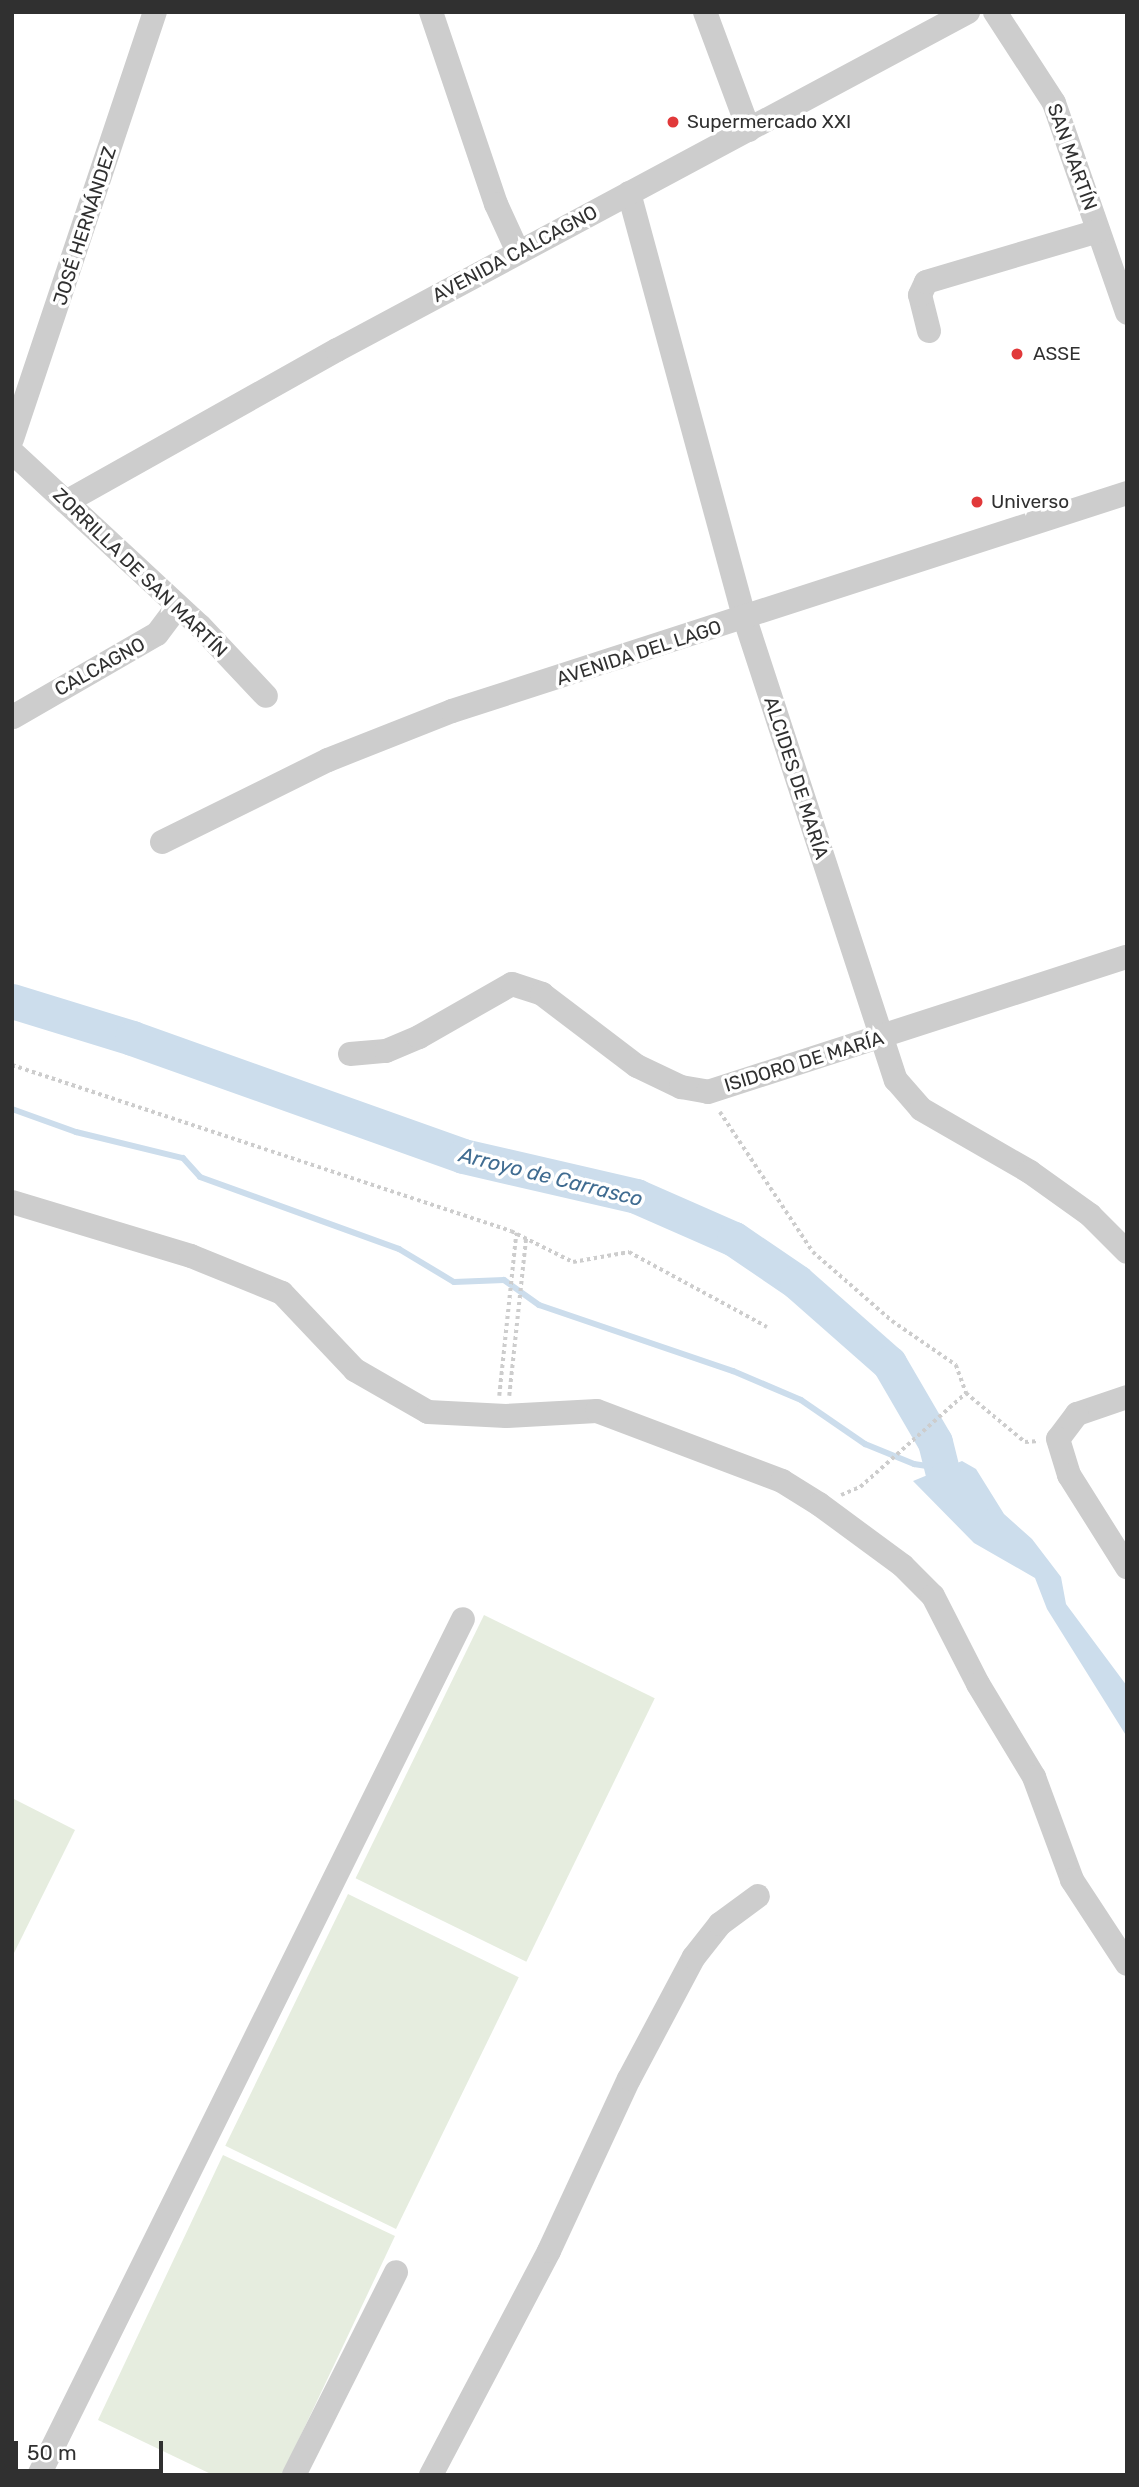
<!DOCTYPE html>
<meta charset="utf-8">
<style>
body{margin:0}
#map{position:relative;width:1139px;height:2487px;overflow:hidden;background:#fff;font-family:Rubik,sans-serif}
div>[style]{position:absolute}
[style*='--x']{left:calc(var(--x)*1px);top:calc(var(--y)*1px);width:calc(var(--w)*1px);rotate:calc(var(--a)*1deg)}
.green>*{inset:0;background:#e6eddf;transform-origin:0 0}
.water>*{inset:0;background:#ccddec}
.stream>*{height:6px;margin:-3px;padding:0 3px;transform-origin:3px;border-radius:3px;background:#ccddec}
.river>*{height:35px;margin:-17.5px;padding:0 17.5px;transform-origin:17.5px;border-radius:17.5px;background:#ccddec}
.path>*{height:3.5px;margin-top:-1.75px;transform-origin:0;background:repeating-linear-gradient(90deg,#cdcdcd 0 3.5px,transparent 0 7px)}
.minor>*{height:24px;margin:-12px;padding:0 12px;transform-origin:12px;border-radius:12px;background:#cdcdcd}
.dots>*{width:19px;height:19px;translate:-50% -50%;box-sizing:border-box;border:4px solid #fff;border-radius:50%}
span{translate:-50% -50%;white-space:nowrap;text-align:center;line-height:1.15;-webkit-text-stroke:7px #fff;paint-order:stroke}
.poi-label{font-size:19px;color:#303030}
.left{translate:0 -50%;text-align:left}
.street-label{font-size:19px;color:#303030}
.water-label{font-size:21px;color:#406c91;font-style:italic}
.frame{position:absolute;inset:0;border:14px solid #303030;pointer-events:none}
.scale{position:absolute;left:14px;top:2441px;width:149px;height:32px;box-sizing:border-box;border:4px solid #303030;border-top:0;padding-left:9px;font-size:21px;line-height:24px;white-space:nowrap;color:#303030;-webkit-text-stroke:5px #fff;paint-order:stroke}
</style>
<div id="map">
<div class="green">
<i style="left:484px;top:1615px;width:190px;height:293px;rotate:26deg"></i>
<i style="clip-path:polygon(12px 1798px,75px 1830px,12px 1957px)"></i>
<i style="left:348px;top:1894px;width:190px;height:280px;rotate:26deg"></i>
<i style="clip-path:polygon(223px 2155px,395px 2236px,282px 2475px,213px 2475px,98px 2420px)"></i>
</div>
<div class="water">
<i style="clip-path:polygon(962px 1461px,976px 1469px,1004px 1514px,1032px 1539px,1061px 1577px,1066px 1604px,1127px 1686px,1127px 1737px,1047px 1609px,1035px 1578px,974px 1543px,913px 1481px)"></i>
</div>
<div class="stream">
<i style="--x:12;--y:1109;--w:68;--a:19.8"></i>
<i style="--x:76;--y:1132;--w:110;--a:13.7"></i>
<i style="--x:183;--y:1158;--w:25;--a:48"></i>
<i style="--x:200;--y:1177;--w:212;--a:19.9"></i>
<i style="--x:399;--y:1249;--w:64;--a:31"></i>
<i style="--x:454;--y:1282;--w:50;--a:-2.3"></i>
<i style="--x:504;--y:1280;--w:43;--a:35.5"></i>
<i style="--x:539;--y:1305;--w:205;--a:18.8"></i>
<i style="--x:733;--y:1371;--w:74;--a:23.1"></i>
<i style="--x:801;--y:1400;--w:78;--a:34.5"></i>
<i style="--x:865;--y:1444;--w:53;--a:22.2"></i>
<i style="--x:914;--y:1464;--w:26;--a:9"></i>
</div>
<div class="river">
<i style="--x:12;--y:1001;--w:126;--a:17.1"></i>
<i style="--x:132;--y:1038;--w:351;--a:19.6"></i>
<i style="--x:463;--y:1156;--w:178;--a:13"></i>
<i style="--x:636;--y:1196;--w:107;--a:23.7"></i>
<i style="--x:734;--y:1239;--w:76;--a:34.3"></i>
<i style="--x:797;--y:1282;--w:123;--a:41.4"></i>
<i style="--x:889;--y:1363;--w:91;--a:59.8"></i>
<i style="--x:935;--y:1442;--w:38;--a:76"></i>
<i style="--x:944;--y:1479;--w:38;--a:48"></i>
</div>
<div class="path">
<i style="--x:12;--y:1065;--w:526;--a:18.4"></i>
<i style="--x:511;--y:1231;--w:69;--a:26.6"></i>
<i style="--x:573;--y:1262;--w:57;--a:-10.1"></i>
<i style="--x:629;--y:1252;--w:157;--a:28.5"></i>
<i style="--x:720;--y:1112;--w:168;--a:56.4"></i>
<i style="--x:813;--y:1252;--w:105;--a:41.1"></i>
<i style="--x:892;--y:1321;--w:78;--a:34.5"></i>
<i style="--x:956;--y:1365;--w:30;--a:70"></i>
<i style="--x:966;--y:1393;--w:77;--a:39.7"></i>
<i style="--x:1025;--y:1442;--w:14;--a:-4"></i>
<i style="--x:499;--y:1396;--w:164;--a:-84"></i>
<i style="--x:509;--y:1396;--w:160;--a:-83.9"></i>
<i style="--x:841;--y:1495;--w:21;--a:-23"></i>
<i style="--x:860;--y:1487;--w:142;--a:-41.6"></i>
</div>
<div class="minor">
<i style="--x:431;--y:12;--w:203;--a:71.3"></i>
<i style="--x:496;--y:204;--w:53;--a:65.4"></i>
<i style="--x:705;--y:12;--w:126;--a:69.6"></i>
<i style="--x:995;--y:12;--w:108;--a:57"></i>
<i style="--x:1054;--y:103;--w:222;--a:70.8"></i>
<i style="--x:629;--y:193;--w:442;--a:74.8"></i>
<i style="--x:745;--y:619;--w:485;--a:71.9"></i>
<i style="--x:896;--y:1080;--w:38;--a:49"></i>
<i style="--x:921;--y:1109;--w:126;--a:30"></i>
<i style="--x:1030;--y:1172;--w:74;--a:35.6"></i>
<i style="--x:1090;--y:1215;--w:52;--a:45"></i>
<i style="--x:929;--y:331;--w:37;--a:-104"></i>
<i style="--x:920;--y:295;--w:14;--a:-65"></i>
<i style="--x:926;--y:282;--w:179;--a:-16.5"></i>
<i style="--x:12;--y:439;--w:450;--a:-71.5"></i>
<i style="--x:12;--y:452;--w:256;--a:42.8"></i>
<i style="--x:200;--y:626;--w:96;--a:46.7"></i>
<i style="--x:66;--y:502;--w:311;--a:-29.3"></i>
<i style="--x:337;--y:350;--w:716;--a:-28.18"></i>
<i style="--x:13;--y:717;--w:166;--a:-30"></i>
<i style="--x:157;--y:634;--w:34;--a:-53"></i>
<i style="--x:162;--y:842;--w:185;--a:-26.3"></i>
<i style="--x:328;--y:760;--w:133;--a:-21.6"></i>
<i style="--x:452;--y:711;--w:709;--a:-17.9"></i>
<i style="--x:350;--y:1054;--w:36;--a:-5"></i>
<i style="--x:386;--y:1051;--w:36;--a:-23"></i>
<i style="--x:419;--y:1037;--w:107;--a:-29.7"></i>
<i style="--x:512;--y:984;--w:32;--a:18"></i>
<i style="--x:542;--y:994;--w:119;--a:37.2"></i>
<i style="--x:637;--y:1066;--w:49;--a:25.5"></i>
<i style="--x:681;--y:1087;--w:27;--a:10"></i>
<i style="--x:708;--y:1092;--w:440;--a:-17.9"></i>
<i style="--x:12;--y:1202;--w:187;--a:16.8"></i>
<i style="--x:191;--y:1256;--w:98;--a:22.1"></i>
<i style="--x:282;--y:1293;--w:106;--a:46.5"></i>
<i style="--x:355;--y:1370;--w:84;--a:29.9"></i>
<i style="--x:428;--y:1412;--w:78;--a:2.9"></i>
<i style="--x:506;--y:1416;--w:91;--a:-3.1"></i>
<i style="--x:597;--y:1411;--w:198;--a:20.7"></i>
<i style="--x:782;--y:1481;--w:44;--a:31.9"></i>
<i style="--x:819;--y:1504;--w:104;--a:36.4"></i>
<i style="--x:903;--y:1566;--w:42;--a:45"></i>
<i style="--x:933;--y:1596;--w:99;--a:62.9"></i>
<i style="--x:978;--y:1684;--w:109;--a:58.9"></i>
<i style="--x:1034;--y:1777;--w:110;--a:69.7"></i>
<i style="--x:1072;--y:1880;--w:100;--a:56.8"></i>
<i style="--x:1127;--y:1397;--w:53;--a:161.2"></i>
<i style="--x:1077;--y:1414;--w:31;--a:127"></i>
<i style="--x:1058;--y:1439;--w:38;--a:73"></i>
<i style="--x:1069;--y:1475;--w:109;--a:57.8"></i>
<i style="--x:39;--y:2475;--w:955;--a:-63.65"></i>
<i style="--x:294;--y:2475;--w:227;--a:-63.3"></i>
<i style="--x:431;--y:2475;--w:253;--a:-62.2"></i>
<i style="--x:549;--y:2251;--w:190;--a:-65.1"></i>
<i style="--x:629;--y:2079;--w:138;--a:-62"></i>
<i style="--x:694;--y:1957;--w:42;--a:-51.8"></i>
<i style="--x:720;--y:1924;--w:47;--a:-36.4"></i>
</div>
<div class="dots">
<i style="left:673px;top:122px;background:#e1393a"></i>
<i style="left:1017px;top:354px;background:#e1393a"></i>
<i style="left:977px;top:502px;background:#e1393a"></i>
</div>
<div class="poi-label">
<span class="left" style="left:687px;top:122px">Supermercado XXI</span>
<span class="left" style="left:1033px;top:354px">ASSE</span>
<span class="left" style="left:991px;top:502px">Universo</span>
</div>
<div class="street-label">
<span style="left:1072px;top:157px;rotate:70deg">SAN MARTÍN</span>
<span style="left:85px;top:226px;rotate:-72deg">JOSÉ HERNÁNDEZ</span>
<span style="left:515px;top:254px;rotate:-28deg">AVENIDA CALCAGNO</span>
<span style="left:140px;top:573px;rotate:44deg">ZORRILLA DE SAN MARTÍN</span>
<span style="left:639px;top:653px;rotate:-18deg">AVENIDA DEL LAGO</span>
<span style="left:100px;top:667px;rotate:-29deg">CALCAGNO</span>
<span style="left:796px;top:778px;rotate:72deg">ALCIDES DE MARÍA</span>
<span style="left:804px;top:1062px;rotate:-17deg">ISIDORO DE MARÍA</span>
</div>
<div class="water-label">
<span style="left:551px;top:1177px;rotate:14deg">Arroyo de Carrasco</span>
</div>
<div class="frame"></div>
<div class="scale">50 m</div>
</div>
